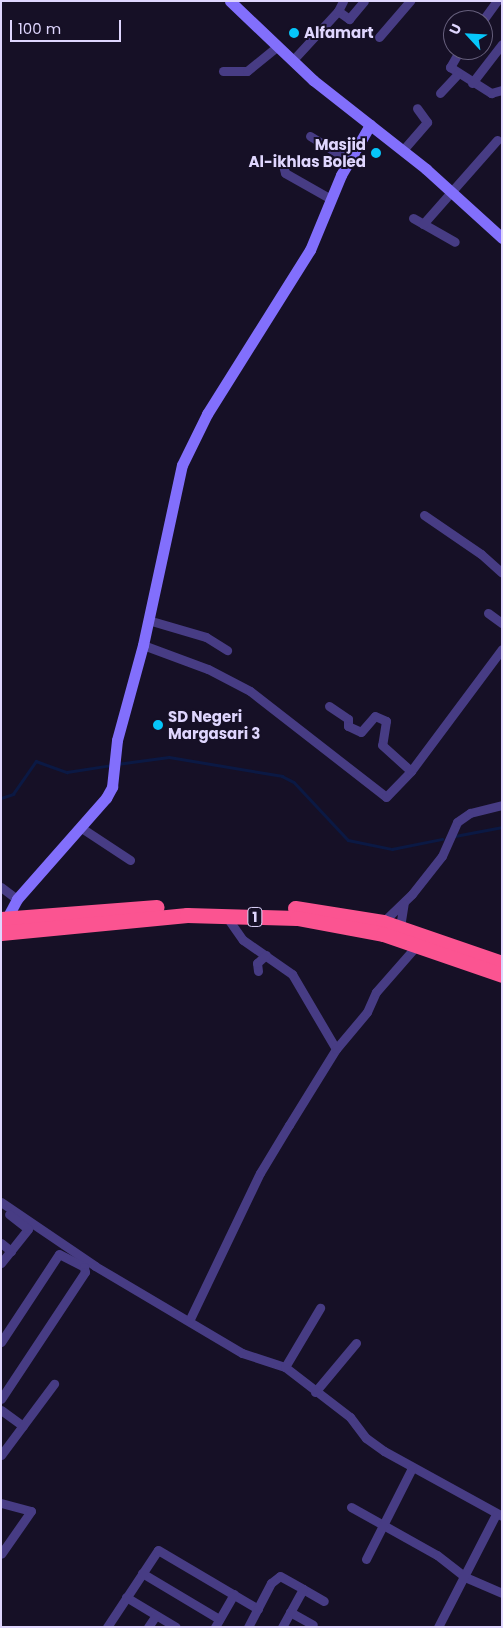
<!DOCTYPE html>
<style>
body{margin:0}
#map{position:relative;width:503px;height:1628px;overflow:hidden;background:#161026;font-family:Poppins,sans-serif}
div>[style]{position:absolute}
[style*='--x']{left:calc(var(--x)*1px);top:calc(var(--y)*1px);width:calc(var(--w)*1px);rotate:calc(var(--a)*1deg)}
.stream>*{height:2.5px;margin:-1.25px;padding:0 1.25px;transform-origin:1.25px;border-radius:1.25px;background:#0b1944}
.street>*{height:9px;margin:-4.5px;padding:0 4.5px;transform-origin:4.5px;border-radius:4.5px;background:#473c84}
.secondary>*{height:11px;margin:-5.5px;padding:0 5.5px;transform-origin:5.5px;border-radius:5.5px;background:#826ffc}
.highway>*{height:15px;margin:-7.5px;padding:0 7.5px;transform-origin:7.5px;border-radius:7.5px;background:#fb5491}
.dots>*{width:14px;height:14px;translate:-50% -50%;box-sizing:border-box;border:2px solid #161026;border-radius:50%}
span{translate:-50% -50%;white-space:nowrap;text-align:center;line-height:1.15;-webkit-text-stroke:4px #161026;paint-order:stroke}
.shield-label span{padding:1px 4px;background:#161026;border:1px solid;border-radius:4px;-webkit-text-stroke-width:0}
.shield-label{font-size:14px;color:#dfd6fe;font-weight:700}
.poi-label{font-size:15px;color:#dfd6fe;font-weight:700}
.left{translate:0 -50%;text-align:left}
.right{translate:-100% -50%;text-align:right}
.frame{position:absolute;inset:0;border:2px solid #dfd6fe;pointer-events:none}
.north{position:absolute;left:443px;top:10px;width:50px;height:50px;box-sizing:border-box;background:#161026;border:1px solid #665f7c;border-radius:50%;rotate:295deg;font-size:14px;font-weight:700;line-height:20px;text-align:center;color:#dfd6fe}
.north::after{content:'';display:block;margin:auto;width:18px;height:22px;background:#06c6fa;clip-path:polygon(50% 0,100% 100%,50% 72%,0 100%)}
.scale{position:absolute;left:10px;top:20px;width:111px;height:22px;box-sizing:border-box;border:2px solid #dfd6fe;border-top:0;padding-left:6px;font-size:15px;line-height:18px;white-space:nowrap;color:#dfd6fe;-webkit-text-stroke:4px #161026;paint-order:stroke}
</style>
<div id="map">
<div class="stream">
<i style="--x:117;--y:764;--w:52;--a:-7.7"></i>
<i style="--x:169;--y:757;--w:115;--a:9.5"></i>
<i style="--x:282;--y:776;--w:13;--a:27"></i>
<i style="--x:294;--y:782;--w:79;--a:47"></i>
<i style="--x:348;--y:840;--w:45;--a:11.6"></i>
<i style="--x:392;--y:849;--w:51;--a:-11.3"></i>
<i style="--x:1;--y:798;--w:13;--a:-18"></i>
<i style="--x:13;--y:794;--w:40;--a:-55.1"></i>
<i style="--x:36;--y:761;--w:33;--a:20"></i>
<i style="--x:67;--y:772;--w:46;--a:-8.8"></i>
<i style="--x:455;--y:836;--w:48;--a:-10.8"></i>
</div>
<div class="street">
<i style="--x:338;--y:11;--w:14;--a:36"></i>
<i style="--x:349;--y:19;--w:23;--a:-50"></i>
<i style="--x:483;--y:20;--w:24;--a:-54"></i>
<i style="--x:379;--y:37;--w:48;--a:-49.3"></i>
<i style="--x:460;--y:50;--w:20;--a:120"></i>
<i style="--x:450;--y:67;--w:49;--a:32.4"></i>
<i style="--x:491;--y:93;--w:11;--a:-15"></i>
<i style="--x:292;--y:61;--w:68;--a:-47.4"></i>
<i style="--x:338;--y:11;--w:11;--a:-63"></i>
<i style="--x:223;--y:71;--w:24;--a:0"></i>
<i style="--x:247;--y:71;--w:38;--a:-39"></i>
<i style="--x:472;--y:83;--w:49;--a:-52.4"></i>
<i style="--x:440;--y:93;--w:26;--a:-47"></i>
<i style="--x:310;--y:136;--w:46;--a:31.6"></i>
<i style="--x:403;--y:150;--w:37;--a:-49"></i>
<i style="--x:427;--y:122;--w:17;--a:-126"></i>
<i style="--x:283;--y:165;--w:8;--a:76"></i>
<i style="--x:285;--y:173;--w:53;--a:29.5"></i>
<i style="--x:413;--y:218;--w:48;--a:29.7"></i>
<i style="--x:423;--y:224;--w:112;--a:-48.6"></i>
<i style="--x:424;--y:515;--w:69;--a:34.4"></i>
<i style="--x:481;--y:554;--w:28;--a:42"></i>
<i style="--x:488;--y:613;--w:17;--a:36"></i>
<i style="--x:148;--y:620;--w:60;--a:16.3"></i>
<i style="--x:206;--y:637;--w:25;--a:32"></i>
<i style="--x:143;--y:645;--w:69;--a:20.3"></i>
<i style="--x:208;--y:669;--w:47;--a:27.6"></i>
<i style="--x:250;--y:691;--w:172;--a:37.9"></i>
<i style="--x:386;--y:797;--w:36;--a:-46"></i>
<i style="--x:411;--y:771;--w:152;--a:-53.3"></i>
<i style="--x:329;--y:706;--w:23;--a:34"></i>
<i style="--x:348;--y:719;--w:7;--a:90"></i>
<i style="--x:348;--y:726;--w:14;--a:25"></i>
<i style="--x:361;--y:732;--w:21;--a:-49"></i>
<i style="--x:375;--y:716;--w:12;--a:24"></i>
<i style="--x:386;--y:721;--w:24;--a:99"></i>
<i style="--x:382;--y:745;--w:39;--a:42"></i>
<i style="--x:80;--y:827;--w:60;--a:33.4"></i>
<i style="--x:1;--y:887;--w:20;--a:37"></i>
<i style="--x:226;--y:916;--w:29;--a:55"></i>
<i style="--x:243;--y:940;--w:60;--a:34.8"></i>
<i style="--x:292;--y:974;--w:87;--a:59.6"></i>
<i style="--x:383;--y:922;--w:40;--a:-44"></i>
<i style="--x:412;--y:894;--w:48;--a:-51.7"></i>
<i style="--x:442;--y:856;--w:37;--a:-66"></i>
<i style="--x:457;--y:822;--w:16;--a:-35"></i>
<i style="--x:470;--y:813;--w:33;--a:-14"></i>
<i style="--x:400;--y:927;--w:24;--a:-81"></i>
<i style="--x:258;--y:971;--w:8;--a:-97"></i>
<i style="--x:257;--y:963;--w:12;--a:-42"></i>
<i style="--x:1;--y:1202;--w:114;--a:34.2"></i>
<i style="--x:95;--y:1266;--w:171;--a:30.6"></i>
<i style="--x:242;--y:1353;--w:45;--a:18"></i>
<i style="--x:285;--y:1367;--w:82;--a:37.6"></i>
<i style="--x:350;--y:1417;--w:26;--a:53"></i>
<i style="--x:366;--y:1438;--w:22;--a:36"></i>
<i style="--x:384;--y:1451;--w:135;--a:28.8"></i>
<i style="--x:1;--y:1243;--w:13;--a:39"></i>
<i style="--x:1;--y:1263;--w:43;--a:-51.5"></i>
<i style="--x:28;--y:1229;--w:24;--a:-142"></i>
<i style="--x:189;--y:1321;--w:164;--a:-64.4"></i>
<i style="--x:260;--y:1173;--w:56;--a:-58.9"></i>
<i style="--x:289;--y:1125;--w:89;--a:-58.3"></i>
<i style="--x:336;--y:1049;--w:48;--a:-50"></i>
<i style="--x:367;--y:1012;--w:22;--a:-66"></i>
<i style="--x:376;--y:992;--w:64;--a:-48.8"></i>
<i style="--x:1;--y:1342;--w:105;--a:-56.6"></i>
<i style="--x:59;--y:1254;--w:28;--a:27"></i>
<i style="--x:84;--y:1267;--w:5;--a:79"></i>
<i style="--x:85;--y:1272;--w:152;--a:123.5"></i>
<i style="--x:285;--y:1367;--w:69;--a:-59.3"></i>
<i style="--x:315;--y:1392;--w:64;--a:-50.1"></i>
<i style="--x:1;--y:1410;--w:27;--a:36"></i>
<i style="--x:1;--y:1455;--w:89;--a:-53.3"></i>
<i style="--x:1;--y:1503;--w:31;--a:15"></i>
<i style="--x:31;--y:1511;--w:52;--a:124.9"></i>
<i style="--x:351;--y:1507;--w:98;--a:29.2"></i>
<i style="--x:437;--y:1555;--w:36;--a:38"></i>
<i style="--x:465;--y:1577;--w:40;--a:23.4"></i>
<i style="--x:366;--y:1559;--w:102;--a:-63.2"></i>
<i style="--x:142;--y:1573;--w:90;--a:30.9"></i>
<i style="--x:303;--y:1589;--w:24;--a:30"></i>
<i style="--x:126;--y:1597;--w:58;--a:31"></i>
<i style="--x:290;--y:1612;--w:26;--a:29"></i>
<i style="--x:107;--y:1627;--w:92;--a:-56.5"></i>
<i style="--x:158;--y:1550;--w:116;--a:30.5"></i>
<i style="--x:148;--y:1627;--w:14;--a:-56"></i>
<i style="--x:215;--y:1627;--w:38;--a:-60"></i>
<i style="--x:248;--y:1627;--w:50;--a:-62.4"></i>
<i style="--x:271;--y:1583;--w:11;--a:-38"></i>
<i style="--x:280;--y:1576;--w:26;--a:29"></i>
<i style="--x:303;--y:1589;--w:43;--a:118.9"></i>
<i style="--x:438;--y:1627;--w:127;--a:-62.8"></i>
</div>
<div class="secondary">
<i style="--x:230;--y:1;--w:115;--a:43.6"></i>
<i style="--x:313;--y:80;--w:144;--a:38.2"></i>
<i style="--x:426;--y:169;--w:103;--a:42.2"></i>
<i style="--x:7;--y:918;--w:21;--a:-62"></i>
<i style="--x:17;--y:899;--w:135;--a:-48.6"></i>
<i style="--x:106;--y:798;--w:13;--a:-61"></i>
<i style="--x:112;--y:787;--w:47;--a:-83.9"></i>
<i style="--x:117;--y:740;--w:98;--a:-74.7"></i>
<i style="--x:143;--y:645;--w:184;--a:-77.8"></i>
<i style="--x:182;--y:465;--w:57;--a:-63.9"></i>
<i style="--x:207;--y:414;--w:194;--a:-57.9"></i>
<i style="--x:310;--y:250;--w:81;--a:-67.5"></i>
<i style="--x:341;--y:175;--w:58;--a:-59.9"></i>
</div>
<div class="highway">
<i style="--x:295;--y:908;--w:89;--a:9"></i>
<i style="--x:383;--y:922;--w:126;--a:19"></i>
<i style="--x:1;--y:919;--w:156;--a:-4.4"></i>
<i style="--x:1;--y:933;--w:187;--a:-5.5"></i>
<i style="--x:187;--y:915;--w:110;--a:1.6"></i>
<i style="--x:297;--y:918;--w:87;--a:10.5"></i>
<i style="--x:383;--y:934;--w:126;--a:19"></i>
</div>
<div class="dots">
<i style="left:294px;top:33px;background:#06c6fa"></i>
<i style="left:376px;top:153px;background:#06c6fa"></i>
<i style="left:158px;top:725px;background:#06c6fa"></i>
</div>
<div class="shield-label">
<span style="left:255px;top:917px">1</span>
</div>
<div class="poi-label">
<span class="left" style="left:304px;top:33px">Alfamart</span>
<span class="right" style="left:366px;top:153px">Masjid<br>Al-ikhlas Boled</span>
<span class="left" style="left:168px;top:725px">SD Negeri<br>Margasari 3</span>
</div>
<div class="frame"></div>
<div class="north">U</div>
<div class="scale">100 m</div>
</div>
